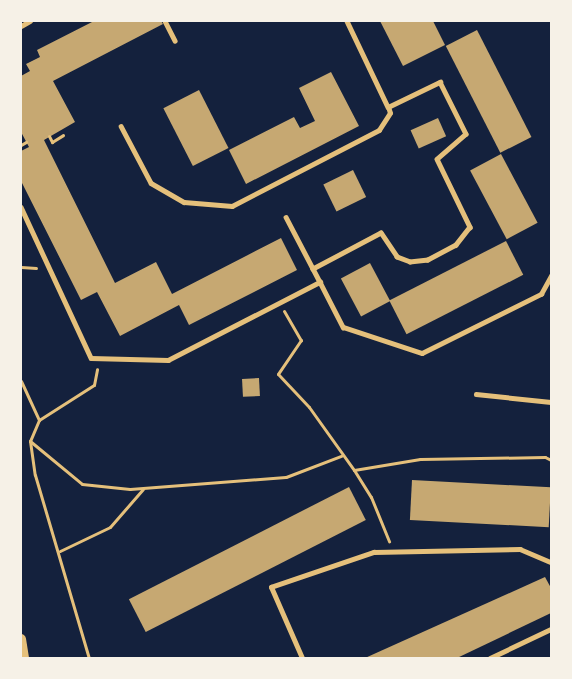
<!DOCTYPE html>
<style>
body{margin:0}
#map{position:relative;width:572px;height:679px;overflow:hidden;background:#14213d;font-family:"Exo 2",sans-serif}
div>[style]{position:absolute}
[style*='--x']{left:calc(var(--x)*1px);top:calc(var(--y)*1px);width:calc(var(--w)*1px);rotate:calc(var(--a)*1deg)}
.building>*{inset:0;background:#c6a872;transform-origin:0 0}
.path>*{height:3px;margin:-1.5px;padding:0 1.5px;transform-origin:1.5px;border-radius:1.5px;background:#e5c07b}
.service>*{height:4.5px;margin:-2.25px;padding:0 2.25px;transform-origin:2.25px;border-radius:2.25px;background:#e5c07b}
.tertiary>*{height:10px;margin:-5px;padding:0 5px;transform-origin:5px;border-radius:5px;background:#e5c07b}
span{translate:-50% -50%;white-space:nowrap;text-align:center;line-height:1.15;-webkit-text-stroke:4.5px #f6f1e7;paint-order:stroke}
.frame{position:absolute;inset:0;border:22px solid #f6f1e7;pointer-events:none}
</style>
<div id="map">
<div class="building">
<i style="clip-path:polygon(94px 21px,161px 21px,163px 24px,53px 81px,75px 122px,44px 140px,115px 283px,156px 262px,172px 294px,281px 238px,297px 270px,189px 325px,179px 305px,120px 336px,97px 292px,81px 300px,21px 181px,21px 151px,29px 147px,21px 132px,21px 76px,30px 71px,26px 64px,40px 57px,37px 50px)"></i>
<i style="clip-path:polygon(380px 21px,433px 21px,445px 45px,403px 66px)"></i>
<i style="left:477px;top:30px;width:120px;height:35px;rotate:63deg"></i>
<i style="clip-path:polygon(331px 72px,359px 126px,246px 184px,229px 150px,294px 117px,300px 128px,315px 121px,299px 88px)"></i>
<i style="left:199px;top:90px;width:65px;height:40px;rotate:63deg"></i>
<i style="left:438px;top:118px;width:20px;height:30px;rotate:66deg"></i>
<i style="left:501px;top:154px;width:78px;height:35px;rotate:62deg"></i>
<i style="left:353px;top:170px;width:30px;height:33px;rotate:64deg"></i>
<i style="left:506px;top:241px;width:38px;height:131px;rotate:63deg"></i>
<i style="left:370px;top:263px;width:43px;height:33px;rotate:62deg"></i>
<i style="left:259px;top:378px;width:18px;height:17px;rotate:87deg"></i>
<i style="left:412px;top:480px;width:139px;height:40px;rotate:3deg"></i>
<i style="left:349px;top:487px;width:37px;height:247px;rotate:63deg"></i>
<i style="clip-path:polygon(545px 577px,551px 588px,551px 613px,457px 658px,365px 658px)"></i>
</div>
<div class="path">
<i style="--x:49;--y:136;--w:7;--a:63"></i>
<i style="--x:52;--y:142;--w:13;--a:-32"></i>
<i style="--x:21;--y:145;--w:6;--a:-31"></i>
<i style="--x:21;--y:267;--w:15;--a:4"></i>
<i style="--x:284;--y:311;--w:34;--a:60"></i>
<i style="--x:301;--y:340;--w:41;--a:124.1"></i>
<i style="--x:278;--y:374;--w:45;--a:46.8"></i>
<i style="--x:309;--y:407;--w:77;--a:54.5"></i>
<i style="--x:354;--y:470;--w:32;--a:58"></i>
<i style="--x:371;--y:497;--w:48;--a:67.8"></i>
<i style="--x:21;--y:381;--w:43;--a:65.2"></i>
<i style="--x:39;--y:420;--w:23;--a:113"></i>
<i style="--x:30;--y:441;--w:34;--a:82"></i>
<i style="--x:35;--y:475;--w:191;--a:73.6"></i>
<i style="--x:39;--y:420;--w:65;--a:-32.5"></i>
<i style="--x:94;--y:385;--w:16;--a:-79"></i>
<i style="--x:30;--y:441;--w:67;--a:39.6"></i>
<i style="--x:82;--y:484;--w:48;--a:5.9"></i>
<i style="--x:130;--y:489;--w:156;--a:-4.4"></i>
<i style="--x:286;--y:477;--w:59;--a:-20.9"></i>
<i style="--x:354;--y:470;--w:67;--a:-9.5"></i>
<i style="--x:420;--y:459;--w:125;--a:-0.9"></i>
<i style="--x:545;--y:457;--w:7;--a:27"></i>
<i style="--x:60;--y:551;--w:55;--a:-25.6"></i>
<i style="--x:110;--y:527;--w:50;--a:-49"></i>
</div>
<div class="service">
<i style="--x:165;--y:21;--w:22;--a:63"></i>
<i style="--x:347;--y:21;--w:95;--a:64.5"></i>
<i style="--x:21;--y:26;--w:10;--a:-29"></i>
<i style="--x:121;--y:126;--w:64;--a:62.2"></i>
<i style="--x:151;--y:183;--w:38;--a:30"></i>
<i style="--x:184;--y:202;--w:48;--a:4.8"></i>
<i style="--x:232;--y:206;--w:165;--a:-27.3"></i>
<i style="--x:379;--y:130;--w:20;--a:-57"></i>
<i style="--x:390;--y:113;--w:6;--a:-108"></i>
<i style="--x:388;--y:107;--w:58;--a:-25.7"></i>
<i style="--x:440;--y:82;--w:58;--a:63.4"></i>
<i style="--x:466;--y:134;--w:38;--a:139"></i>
<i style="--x:437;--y:159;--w:76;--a:64.1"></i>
<i style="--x:470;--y:227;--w:23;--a:128"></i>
<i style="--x:456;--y:245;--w:32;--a:152"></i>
<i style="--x:428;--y:260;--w:18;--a:174"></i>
<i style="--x:410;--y:262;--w:14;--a:-159"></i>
<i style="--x:397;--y:257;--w:29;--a:-124"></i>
<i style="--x:381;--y:233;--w:77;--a:152.1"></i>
<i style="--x:21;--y:207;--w:166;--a:65.1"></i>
<i style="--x:91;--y:358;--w:77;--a:1.5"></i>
<i style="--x:168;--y:360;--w:171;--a:-27.2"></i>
<i style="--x:320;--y:282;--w:51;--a:62.9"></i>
<i style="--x:343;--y:327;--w:83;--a:18.2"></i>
<i style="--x:422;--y:353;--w:133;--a:-26.4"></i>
<i style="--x:541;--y:294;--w:21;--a:-61"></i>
<i style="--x:286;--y:217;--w:73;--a:62.4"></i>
<i style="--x:476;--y:394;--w:75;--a:6.1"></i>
<i style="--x:302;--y:658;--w:77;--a:-113.6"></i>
<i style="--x:271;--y:587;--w:109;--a:-18.8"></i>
<i style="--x:374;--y:552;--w:146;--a:-1.2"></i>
<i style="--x:520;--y:549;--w:34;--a:23"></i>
<i style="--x:490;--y:658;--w:68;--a:-25.4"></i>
</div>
<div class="tertiary">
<i style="--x:21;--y:639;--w:19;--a:81"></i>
</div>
<div class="frame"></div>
</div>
